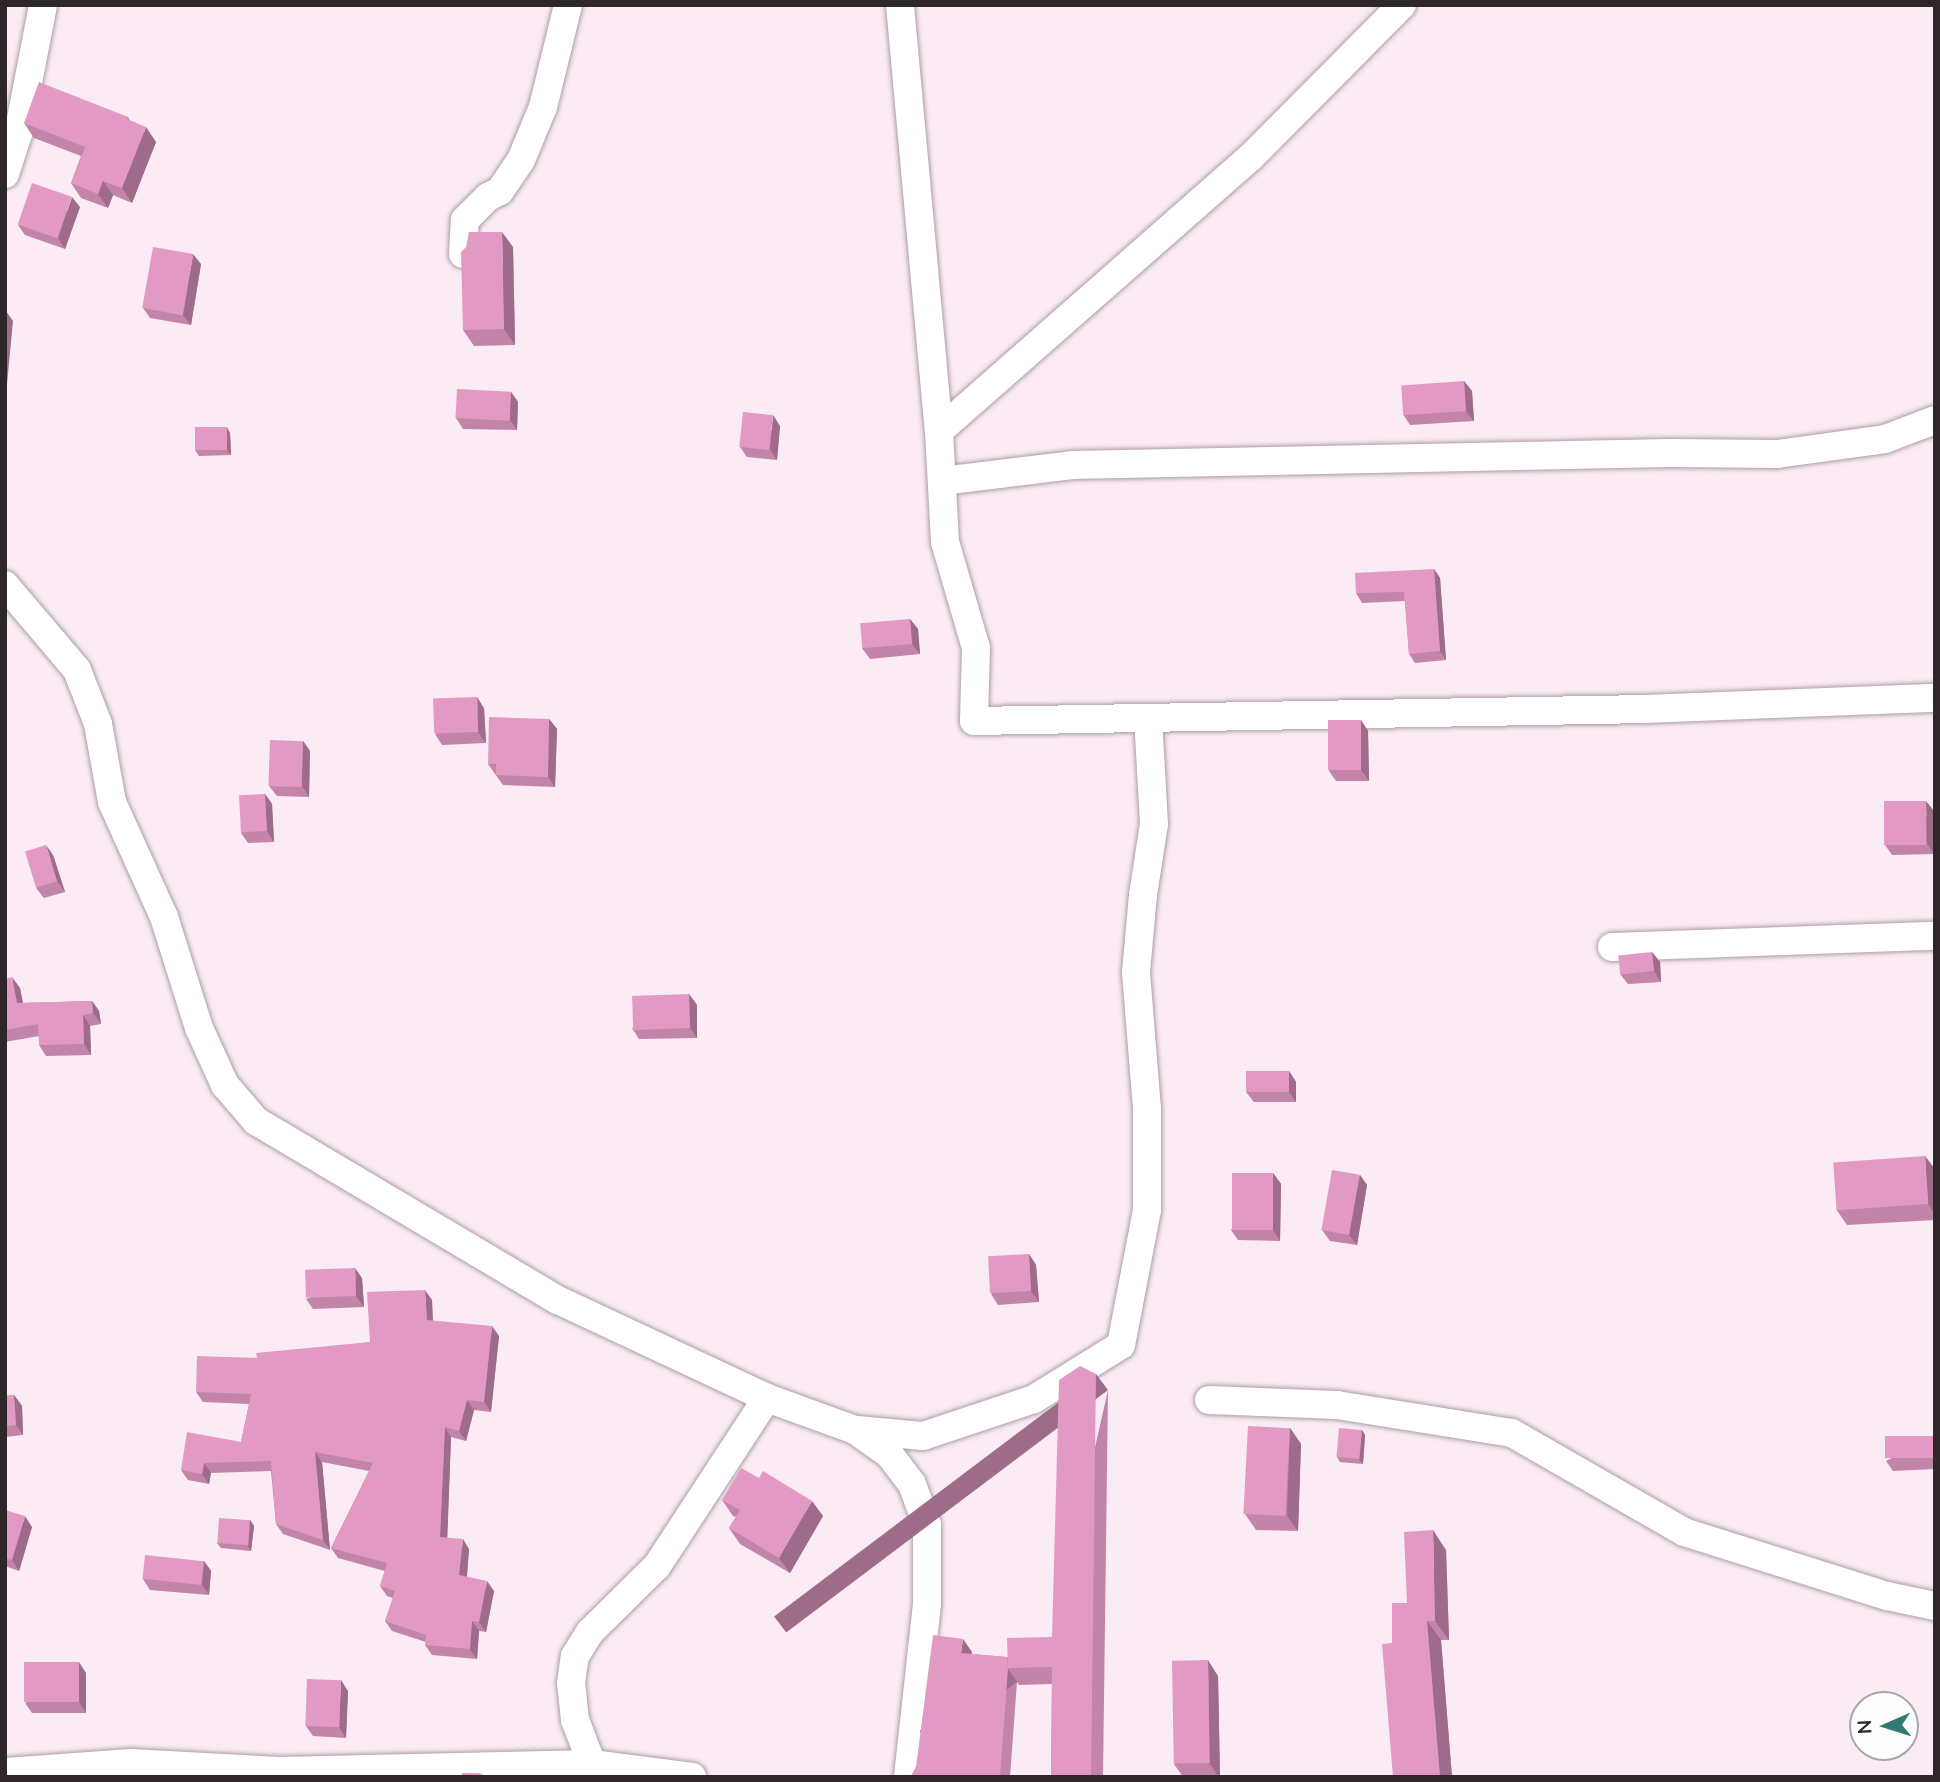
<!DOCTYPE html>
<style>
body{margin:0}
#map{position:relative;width:1940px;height:1782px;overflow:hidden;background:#fbebf4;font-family:"Nunito Sans",sans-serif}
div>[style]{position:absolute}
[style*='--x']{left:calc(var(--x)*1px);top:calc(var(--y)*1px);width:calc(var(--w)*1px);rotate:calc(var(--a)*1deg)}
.roads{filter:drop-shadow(0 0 2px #ac9da5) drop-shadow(0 0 2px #ac9da5)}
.minor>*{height:28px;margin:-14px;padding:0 14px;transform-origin:14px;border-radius:14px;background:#fff}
.wall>*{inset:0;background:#c284a9}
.shaded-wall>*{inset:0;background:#9e6c8a;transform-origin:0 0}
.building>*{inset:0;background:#e29ac5;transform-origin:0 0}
span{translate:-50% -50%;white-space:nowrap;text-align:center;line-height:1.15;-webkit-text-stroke:6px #fdfdfd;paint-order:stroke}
.frame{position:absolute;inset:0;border:7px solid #2d272a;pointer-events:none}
.north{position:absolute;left:1849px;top:1691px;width:70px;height:70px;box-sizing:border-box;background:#fdfdfd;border:2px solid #aaa7a9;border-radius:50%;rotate:267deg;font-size:19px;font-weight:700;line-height:28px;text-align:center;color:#2d272a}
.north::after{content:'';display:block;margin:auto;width:24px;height:32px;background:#2f7977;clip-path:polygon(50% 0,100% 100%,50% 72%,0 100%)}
</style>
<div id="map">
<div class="roads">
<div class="minor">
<i style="--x:900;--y:5;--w:428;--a:84.8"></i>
<i style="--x:939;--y:431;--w:111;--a:86.9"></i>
<i style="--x:945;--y:542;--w:110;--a:73.7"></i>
<i style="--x:976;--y:648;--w:73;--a:91.6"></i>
<i style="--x:974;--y:721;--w:671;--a:-1.02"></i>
<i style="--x:1645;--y:709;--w:290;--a:-2.2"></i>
<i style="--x:5;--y:174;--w:42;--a:-72"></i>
<i style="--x:18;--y:134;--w:131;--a:-79"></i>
<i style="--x:463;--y:254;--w:34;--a:-87"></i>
<i style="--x:465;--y:220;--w:33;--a:-45"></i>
<i style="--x:488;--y:197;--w:13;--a:-27"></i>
<i style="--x:500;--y:191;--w:37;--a:-56"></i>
<i style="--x:521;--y:160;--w:57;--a:-67.5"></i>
<i style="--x:543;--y:107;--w:105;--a:-76.2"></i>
<i style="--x:939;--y:431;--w:415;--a:-41.3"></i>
<i style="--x:1251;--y:157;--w:214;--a:-45.2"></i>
<i style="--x:942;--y:481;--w:131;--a:-7"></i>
<i style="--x:1072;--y:465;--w:598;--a:-1.15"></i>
<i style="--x:1670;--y:453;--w:107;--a:0.5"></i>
<i style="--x:1777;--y:454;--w:109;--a:-7.9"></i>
<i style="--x:1885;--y:439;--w:53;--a:-20.8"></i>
<i style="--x:5;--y:585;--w:111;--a:49.7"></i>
<i style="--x:77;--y:670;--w:58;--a:68.7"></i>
<i style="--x:98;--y:724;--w:79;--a:79.8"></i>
<i style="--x:112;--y:802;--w:126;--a:65.7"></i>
<i style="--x:164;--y:917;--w:116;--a:72.5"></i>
<i style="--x:199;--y:1028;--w:63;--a:65.5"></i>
<i style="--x:225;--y:1085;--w:48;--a:49.3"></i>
<i style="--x:256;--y:1121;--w:351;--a:30.7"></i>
<i style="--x:558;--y:1300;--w:231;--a:25.1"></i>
<i style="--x:767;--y:1398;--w:94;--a:20"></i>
<i style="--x:855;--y:1430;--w:43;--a:35.5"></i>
<i style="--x:890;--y:1455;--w:36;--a:53"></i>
<i style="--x:912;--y:1484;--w:44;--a:69.9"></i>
<i style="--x:927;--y:1525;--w:79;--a:90"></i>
<i style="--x:927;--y:1604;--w:174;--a:96.3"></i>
<i style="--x:1612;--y:947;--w:323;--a:-2"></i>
<i style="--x:1209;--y:1400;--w:128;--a:2.2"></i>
<i style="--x:1337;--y:1405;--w:177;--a:9.1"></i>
<i style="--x:1512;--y:1433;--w:198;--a:29.9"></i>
<i style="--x:1684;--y:1532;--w:213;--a:17.5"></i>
<i style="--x:1887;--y:1596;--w:49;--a:11.8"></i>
<i style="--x:857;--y:1430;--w:66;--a:5.2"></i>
<i style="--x:923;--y:1436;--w:117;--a:-18.4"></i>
<i style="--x:1034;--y:1399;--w:102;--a:-31.8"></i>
<i style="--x:1121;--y:1345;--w:137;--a:-79.1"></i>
<i style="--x:1147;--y:1210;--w:101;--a:-90"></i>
<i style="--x:1147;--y:1109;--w:137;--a:-94.6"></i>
<i style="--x:1136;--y:972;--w:77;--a:-84.8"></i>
<i style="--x:1143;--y:895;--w:72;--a:-81.2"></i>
<i style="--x:1154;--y:824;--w:106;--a:-93.2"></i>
<i style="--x:592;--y:1764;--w:47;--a:-111.1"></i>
<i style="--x:575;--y:1720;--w:37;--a:-96"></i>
<i style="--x:571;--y:1683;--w:27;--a:-82"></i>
<i style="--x:575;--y:1656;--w:28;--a:-58"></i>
<i style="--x:590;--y:1632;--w:94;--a:-44.6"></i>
<i style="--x:657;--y:1566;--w:201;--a:-56.8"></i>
<i style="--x:5;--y:1772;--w:126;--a:-4.1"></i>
<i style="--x:131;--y:1763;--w:148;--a:3.1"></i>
<i style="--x:279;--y:1771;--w:313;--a:-1.3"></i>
<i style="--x:592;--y:1764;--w:101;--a:7.4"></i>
</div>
</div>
<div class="wall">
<i style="clip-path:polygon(128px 117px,130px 121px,156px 142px,132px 203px,113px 195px,108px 208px,81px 198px,71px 183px,81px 156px,34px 138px,24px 123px)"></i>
<i style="clip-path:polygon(80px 207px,65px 249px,25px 235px,18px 225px)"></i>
<i style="clip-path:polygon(513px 247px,515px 345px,474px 346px,463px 330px)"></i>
<i style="clip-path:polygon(201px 264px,191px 325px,150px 318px,143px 308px)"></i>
<i style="clip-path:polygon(1464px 381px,1472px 391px,1474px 421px,1410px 425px,1403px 414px)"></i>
<i style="clip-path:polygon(511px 392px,518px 402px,517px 430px,463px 429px,456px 418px)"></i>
<i style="clip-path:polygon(780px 426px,777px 460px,747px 457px,740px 447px)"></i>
<i style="clip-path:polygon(230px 433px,231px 455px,199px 456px,195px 450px)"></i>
<i style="clip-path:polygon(1434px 569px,1440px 578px,1446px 660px,1415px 663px,1409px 654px,1405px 601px,1362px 603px,1356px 593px)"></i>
<i style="clip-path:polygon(910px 619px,918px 629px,920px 654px,870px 659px,862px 648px)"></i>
<i style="clip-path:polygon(484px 708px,486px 743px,442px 745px,435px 734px)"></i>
<i style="clip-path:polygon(549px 719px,557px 729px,555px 787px,503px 785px,488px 764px)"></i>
<i style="clip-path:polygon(1361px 720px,1368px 731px,1369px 781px,1336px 781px,1329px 771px)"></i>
<i style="clip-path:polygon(303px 741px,310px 751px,309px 797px,277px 796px,269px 786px)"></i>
<i style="clip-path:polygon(265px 794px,272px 804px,274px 842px,248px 843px,241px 833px)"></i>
<i style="clip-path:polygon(1934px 811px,1935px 854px,1892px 855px,1885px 845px)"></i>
<i style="clip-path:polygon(53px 855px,65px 892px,44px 898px,36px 888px)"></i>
<i style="clip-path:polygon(1652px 952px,1660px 962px,1661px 982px,1628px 984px,1620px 974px)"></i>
<i style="clip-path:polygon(5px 979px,20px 988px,23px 1003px,92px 1001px,99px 1011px,101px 1024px,90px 1026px,91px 1055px,46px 1056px,39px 1045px,39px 1036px,5px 1042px)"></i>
<i style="clip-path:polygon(689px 994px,697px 1005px,697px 1038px,639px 1039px,632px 1028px)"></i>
<i style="clip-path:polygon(1289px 1071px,1296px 1082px,1296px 1102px,1254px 1102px,1246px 1092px)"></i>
<i style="clip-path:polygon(1935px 1169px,1935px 1220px,1847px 1225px,1836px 1209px)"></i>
<i style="clip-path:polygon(1273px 1173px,1281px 1184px,1280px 1241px,1238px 1240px,1231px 1230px)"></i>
<i style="clip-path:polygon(1360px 1175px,1367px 1185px,1357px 1245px,1330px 1241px,1322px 1230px)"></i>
<i style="clip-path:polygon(1029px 1254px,1036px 1265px,1039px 1302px,998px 1305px,991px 1294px)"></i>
<i style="clip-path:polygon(362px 1278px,364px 1307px,313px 1309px,306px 1299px)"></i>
<i style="clip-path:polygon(432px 1300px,433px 1321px,499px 1336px,491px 1412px,474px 1410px,466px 1441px,451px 1437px,447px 1538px,469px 1549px,467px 1577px,494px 1591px,486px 1632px,479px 1631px,477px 1659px,432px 1655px,425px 1645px,426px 1642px,392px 1631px,385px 1621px,393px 1598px,387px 1596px,380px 1586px,385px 1571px,338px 1558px,331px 1548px,369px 1471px,322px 1462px,330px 1550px,283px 1534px,276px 1524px,271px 1471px,211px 1473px,209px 1484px,188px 1480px,181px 1470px,241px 1442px,249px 1404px,203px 1402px,196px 1392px,257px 1358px,370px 1342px)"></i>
<i style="clip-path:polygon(1108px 1390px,1103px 1777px,1051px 1777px,1052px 1684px,1019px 1685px,1017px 1682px,1010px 1777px,911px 1777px,972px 1652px,972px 1654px,1007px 1657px,1052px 1637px)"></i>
<i style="clip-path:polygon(14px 1395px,22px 1406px,23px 1435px,5px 1437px,5px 1396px)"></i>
<i style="clip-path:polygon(1290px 1428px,1301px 1444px,1298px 1531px,1256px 1530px,1245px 1514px)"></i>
<i style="clip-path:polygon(1362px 1430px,1365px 1435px,1363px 1464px,1340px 1462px,1337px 1457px)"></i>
<i style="clip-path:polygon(1935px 1436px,1935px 1469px,1893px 1471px,1886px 1461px)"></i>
<i style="clip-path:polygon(722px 1500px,823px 1516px,790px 1573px,740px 1544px,729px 1528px,736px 1517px,733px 1516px)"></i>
<i style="clip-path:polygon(5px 1510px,32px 1527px,19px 1571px,5px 1566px)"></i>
<i style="clip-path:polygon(250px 1520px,254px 1526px,251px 1551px,221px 1548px,217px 1543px)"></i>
<i style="clip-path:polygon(1446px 1550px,1449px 1640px,1441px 1640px,1452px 1777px,1393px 1777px,1392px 1643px,1407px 1603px)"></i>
<i style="clip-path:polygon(204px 1561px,211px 1571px,209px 1595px,150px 1590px,143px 1579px)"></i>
<i style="clip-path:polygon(86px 1673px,86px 1713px,32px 1713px,25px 1703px)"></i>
<i style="clip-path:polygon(1218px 1676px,1220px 1777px,1183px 1777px,1174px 1764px)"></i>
<i style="clip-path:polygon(348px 1691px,346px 1738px,313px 1736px,306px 1726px)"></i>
</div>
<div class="shaded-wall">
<i style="clip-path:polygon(146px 127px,156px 142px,132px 203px,122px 188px)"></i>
<i style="clip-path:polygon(103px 181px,113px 195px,108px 208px,98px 194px)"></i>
<i style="clip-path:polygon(72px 197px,80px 207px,65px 249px,58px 238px)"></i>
<i style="clip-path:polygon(502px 232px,513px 247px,515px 345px,504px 329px)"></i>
<i style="clip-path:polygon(193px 254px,201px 264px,191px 325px,183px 315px)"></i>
<i style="clip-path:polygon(6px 311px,13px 321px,7px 384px,5px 382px)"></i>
<i style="clip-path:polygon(1464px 381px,1472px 391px,1474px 421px,1466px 411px)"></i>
<i style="clip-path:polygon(511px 392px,518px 402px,517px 430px,510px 420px)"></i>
<i style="clip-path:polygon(773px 415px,780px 426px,777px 460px,770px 449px)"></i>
<i style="clip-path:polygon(227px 427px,230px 433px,231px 455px,227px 450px)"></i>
<i style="clip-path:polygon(1434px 569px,1440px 578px,1446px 660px,1440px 651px)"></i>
<i style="clip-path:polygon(910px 619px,918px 629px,920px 654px,912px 644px)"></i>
<i style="clip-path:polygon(477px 697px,484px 708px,486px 743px,478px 732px)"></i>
<i style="clip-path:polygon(549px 719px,557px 729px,555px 787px,548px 777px)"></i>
<i style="clip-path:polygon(1361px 720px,1368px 731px,1369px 781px,1361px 770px)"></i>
<i style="clip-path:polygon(303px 741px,310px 751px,309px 797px,302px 786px)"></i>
<i style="clip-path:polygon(265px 794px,272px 804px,274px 842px,267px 831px)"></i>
<i style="clip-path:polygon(1926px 801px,1934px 811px,1935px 854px,1927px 844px)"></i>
<i style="clip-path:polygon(46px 845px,53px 855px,65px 892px,57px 881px)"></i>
<i style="clip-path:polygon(1652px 952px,1660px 962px,1661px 982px,1654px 971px)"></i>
<i style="clip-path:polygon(12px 977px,20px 988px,25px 1014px,17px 1003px)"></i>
<i style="clip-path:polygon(689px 994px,697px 1005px,697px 1038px,690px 1028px)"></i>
<i style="clip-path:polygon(92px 1001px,99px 1011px,101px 1024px,93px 1013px)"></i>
<i style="clip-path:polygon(83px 1015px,90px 1026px,91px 1055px,84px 1044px)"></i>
<i style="clip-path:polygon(1289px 1071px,1296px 1082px,1296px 1102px,1289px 1092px)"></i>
<i style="clip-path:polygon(1925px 1156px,1935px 1169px,1935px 1214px,1928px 1204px)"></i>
<i style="clip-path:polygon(1273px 1173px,1281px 1184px,1280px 1241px,1273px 1230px)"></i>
<i style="clip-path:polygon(1360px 1175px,1367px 1185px,1357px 1245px,1349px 1235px)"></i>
<i style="clip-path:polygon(1029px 1254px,1036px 1265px,1039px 1302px,1031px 1291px)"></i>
<i style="clip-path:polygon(355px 1268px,362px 1278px,364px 1307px,356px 1296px)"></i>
<i style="clip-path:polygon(425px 1290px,432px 1300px,433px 1330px,427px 1320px)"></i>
<i style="clip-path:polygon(492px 1326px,499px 1336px,491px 1412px,484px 1402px)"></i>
<i style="left:1096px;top:1374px;width:20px;height:403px;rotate:53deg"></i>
<i style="clip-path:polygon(14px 1395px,22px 1406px,23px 1435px,16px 1425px)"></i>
<i style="clip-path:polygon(467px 1400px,474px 1410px,466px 1441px,459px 1431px)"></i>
<i style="clip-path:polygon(445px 1427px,451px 1437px,447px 1547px,440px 1537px)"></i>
<i style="clip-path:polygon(1290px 1428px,1301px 1444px,1298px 1531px,1287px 1516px)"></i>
<i style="clip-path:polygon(1362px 1430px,1365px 1435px,1363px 1464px,1359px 1459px)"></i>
<i style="clip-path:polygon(315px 1452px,322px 1462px,330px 1550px,323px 1540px)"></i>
<i style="clip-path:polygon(204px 1463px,211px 1473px,209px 1484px,202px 1474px)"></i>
<i style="clip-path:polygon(812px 1501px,823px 1516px,790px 1573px,779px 1558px)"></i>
<i style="clip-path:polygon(25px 1516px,32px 1527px,19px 1571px,12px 1560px)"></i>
<i style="clip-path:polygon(250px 1520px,254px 1526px,251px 1551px,248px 1546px)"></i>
<i style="clip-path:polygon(1433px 1530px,1446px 1550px,1449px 1640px,1435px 1621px)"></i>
<i style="clip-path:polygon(463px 1539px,469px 1549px,466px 1585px,459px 1575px)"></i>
<i style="clip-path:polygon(204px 1561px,211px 1571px,209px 1595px,202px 1585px)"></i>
<i style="clip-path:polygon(487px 1581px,494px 1591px,486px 1632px,479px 1622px)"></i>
<i style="clip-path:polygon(472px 1621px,479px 1631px,477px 1659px,470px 1649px)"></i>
<i style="clip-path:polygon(1427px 1621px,1441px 1640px,1452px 1777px,1440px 1777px)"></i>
<i style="clip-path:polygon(963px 1639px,972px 1652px,970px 1666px,961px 1653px)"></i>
<i style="clip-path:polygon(1208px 1660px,1218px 1676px,1220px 1777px,1219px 1777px,1209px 1763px)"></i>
<i style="clip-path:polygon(79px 1662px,86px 1673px,86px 1713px,79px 1702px)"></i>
<i style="left:1008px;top:1669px;width:16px;height:108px;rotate:55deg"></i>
<i style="clip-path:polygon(341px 1680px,348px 1691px,346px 1738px,339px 1727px)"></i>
</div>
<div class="building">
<i style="clip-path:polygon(39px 82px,128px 117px,127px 119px,146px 127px,122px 188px,103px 181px,98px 194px,71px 183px,85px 147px,24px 123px)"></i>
<i style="left:32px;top:183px;width:42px;height:44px;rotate:19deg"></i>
<i style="clip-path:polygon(469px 232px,502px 232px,504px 329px,463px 330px,461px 252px,466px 247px)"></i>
<i style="left:153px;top:247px;width:41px;height:62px;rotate:10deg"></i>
<i style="left:1464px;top:381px;width:30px;height:63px;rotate:86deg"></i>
<i style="left:457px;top:389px;width:54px;height:29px;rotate:3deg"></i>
<i style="left:743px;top:412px;width:30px;height:35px;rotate:6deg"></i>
<i style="left:227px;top:427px;width:23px;height:32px;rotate:90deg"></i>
<i style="clip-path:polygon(1434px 569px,1440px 651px,1409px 654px,1404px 592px,1356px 593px,1355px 573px)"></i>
<i style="left:910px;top:619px;width:25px;height:50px;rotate:85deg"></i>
<i style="left:477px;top:697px;width:35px;height:44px;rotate:88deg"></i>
<i style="clip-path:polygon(489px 717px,549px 719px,548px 777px,496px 775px,496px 764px,488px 764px)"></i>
<i style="left:1361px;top:720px;width:50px;height:33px;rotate:90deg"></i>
<i style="left:270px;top:740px;width:33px;height:46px;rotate:2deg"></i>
<i style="left:265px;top:794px;width:37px;height:26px;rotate:87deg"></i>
<i style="left:1884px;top:801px;width:42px;height:44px"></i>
<i style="left:46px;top:845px;width:38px;height:22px;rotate:73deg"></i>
<i style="left:1652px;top:952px;width:19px;height:34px;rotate:84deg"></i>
<i style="clip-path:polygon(12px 977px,17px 1003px,92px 1001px,93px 1013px,83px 1015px,84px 1044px,39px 1045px,38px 1024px,5px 1030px,5px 979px)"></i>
<i style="left:689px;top:994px;width:34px;height:57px;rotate:88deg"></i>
<i style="left:1246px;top:1071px;width:43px;height:21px"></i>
<i style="left:1925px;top:1156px;width:48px;height:92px;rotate:86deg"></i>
<i style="left:1332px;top:1170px;width:28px;height:61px;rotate:10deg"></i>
<i style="left:1232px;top:1173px;width:41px;height:57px"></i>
<i style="left:1029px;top:1254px;width:37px;height:41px;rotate:87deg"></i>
<i style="left:355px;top:1268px;width:28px;height:50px;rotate:88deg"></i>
<i style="clip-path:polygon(425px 1290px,427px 1320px,492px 1326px,484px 1402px,467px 1400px,459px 1431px,445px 1427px,440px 1537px,463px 1539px,459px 1575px,487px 1581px,479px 1622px,472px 1621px,470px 1649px,425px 1645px,426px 1635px,385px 1621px,395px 1591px,380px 1586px,387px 1563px,331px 1548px,373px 1463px,315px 1452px,323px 1540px,276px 1524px,271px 1461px,204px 1463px,202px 1474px,181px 1470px,187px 1432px,241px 1442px,251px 1394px,196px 1392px,197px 1356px,257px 1358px,256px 1353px,370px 1342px,367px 1292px)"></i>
<i style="clip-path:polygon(1080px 1366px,1096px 1374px,1091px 1777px,1051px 1777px,1052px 1667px,1008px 1668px,1007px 1638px,1052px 1637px,1059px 1380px)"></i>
<i style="clip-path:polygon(14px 1395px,16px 1425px,5px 1426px,5px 1396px)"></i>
<i style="left:1248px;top:1426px;width:42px;height:88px;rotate:3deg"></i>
<i style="left:1339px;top:1428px;width:23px;height:29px;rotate:5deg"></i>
<i style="left:1935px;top:1436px;width:22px;height:50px;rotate:90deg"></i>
<i style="clip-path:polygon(741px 1468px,759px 1478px,763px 1471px,812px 1501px,779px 1558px,729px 1528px,740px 1510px,722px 1500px)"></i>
<i style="clip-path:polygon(5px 1510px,25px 1516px,12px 1560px,5px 1558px)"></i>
<i style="left:219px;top:1518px;width:31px;height:25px;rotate:4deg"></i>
<i style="clip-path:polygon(1433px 1530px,1435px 1621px,1427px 1621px,1440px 1777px,1393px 1777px,1382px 1644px,1392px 1643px,1392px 1603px,1407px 1603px,1404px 1532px)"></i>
<i style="left:145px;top:1555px;width:59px;height:24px;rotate:6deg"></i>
<i style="clip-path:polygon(933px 1635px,963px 1639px,961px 1653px,1007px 1657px,1008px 1668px,1000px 1777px,911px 1777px,912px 1774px,916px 1767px)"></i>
<i style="left:1208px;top:1660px;width:103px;height:36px;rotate:89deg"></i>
<i style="left:79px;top:1662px;width:40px;height:55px;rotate:90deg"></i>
<i style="left:307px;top:1679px;width:34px;height:47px;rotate:2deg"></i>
<i style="clip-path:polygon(462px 1773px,479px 1773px,488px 1777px,461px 1777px)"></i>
<i style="clip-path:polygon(583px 1775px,583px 1777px,562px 1777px,562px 1776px)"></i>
</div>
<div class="frame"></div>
<div class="north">N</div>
</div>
